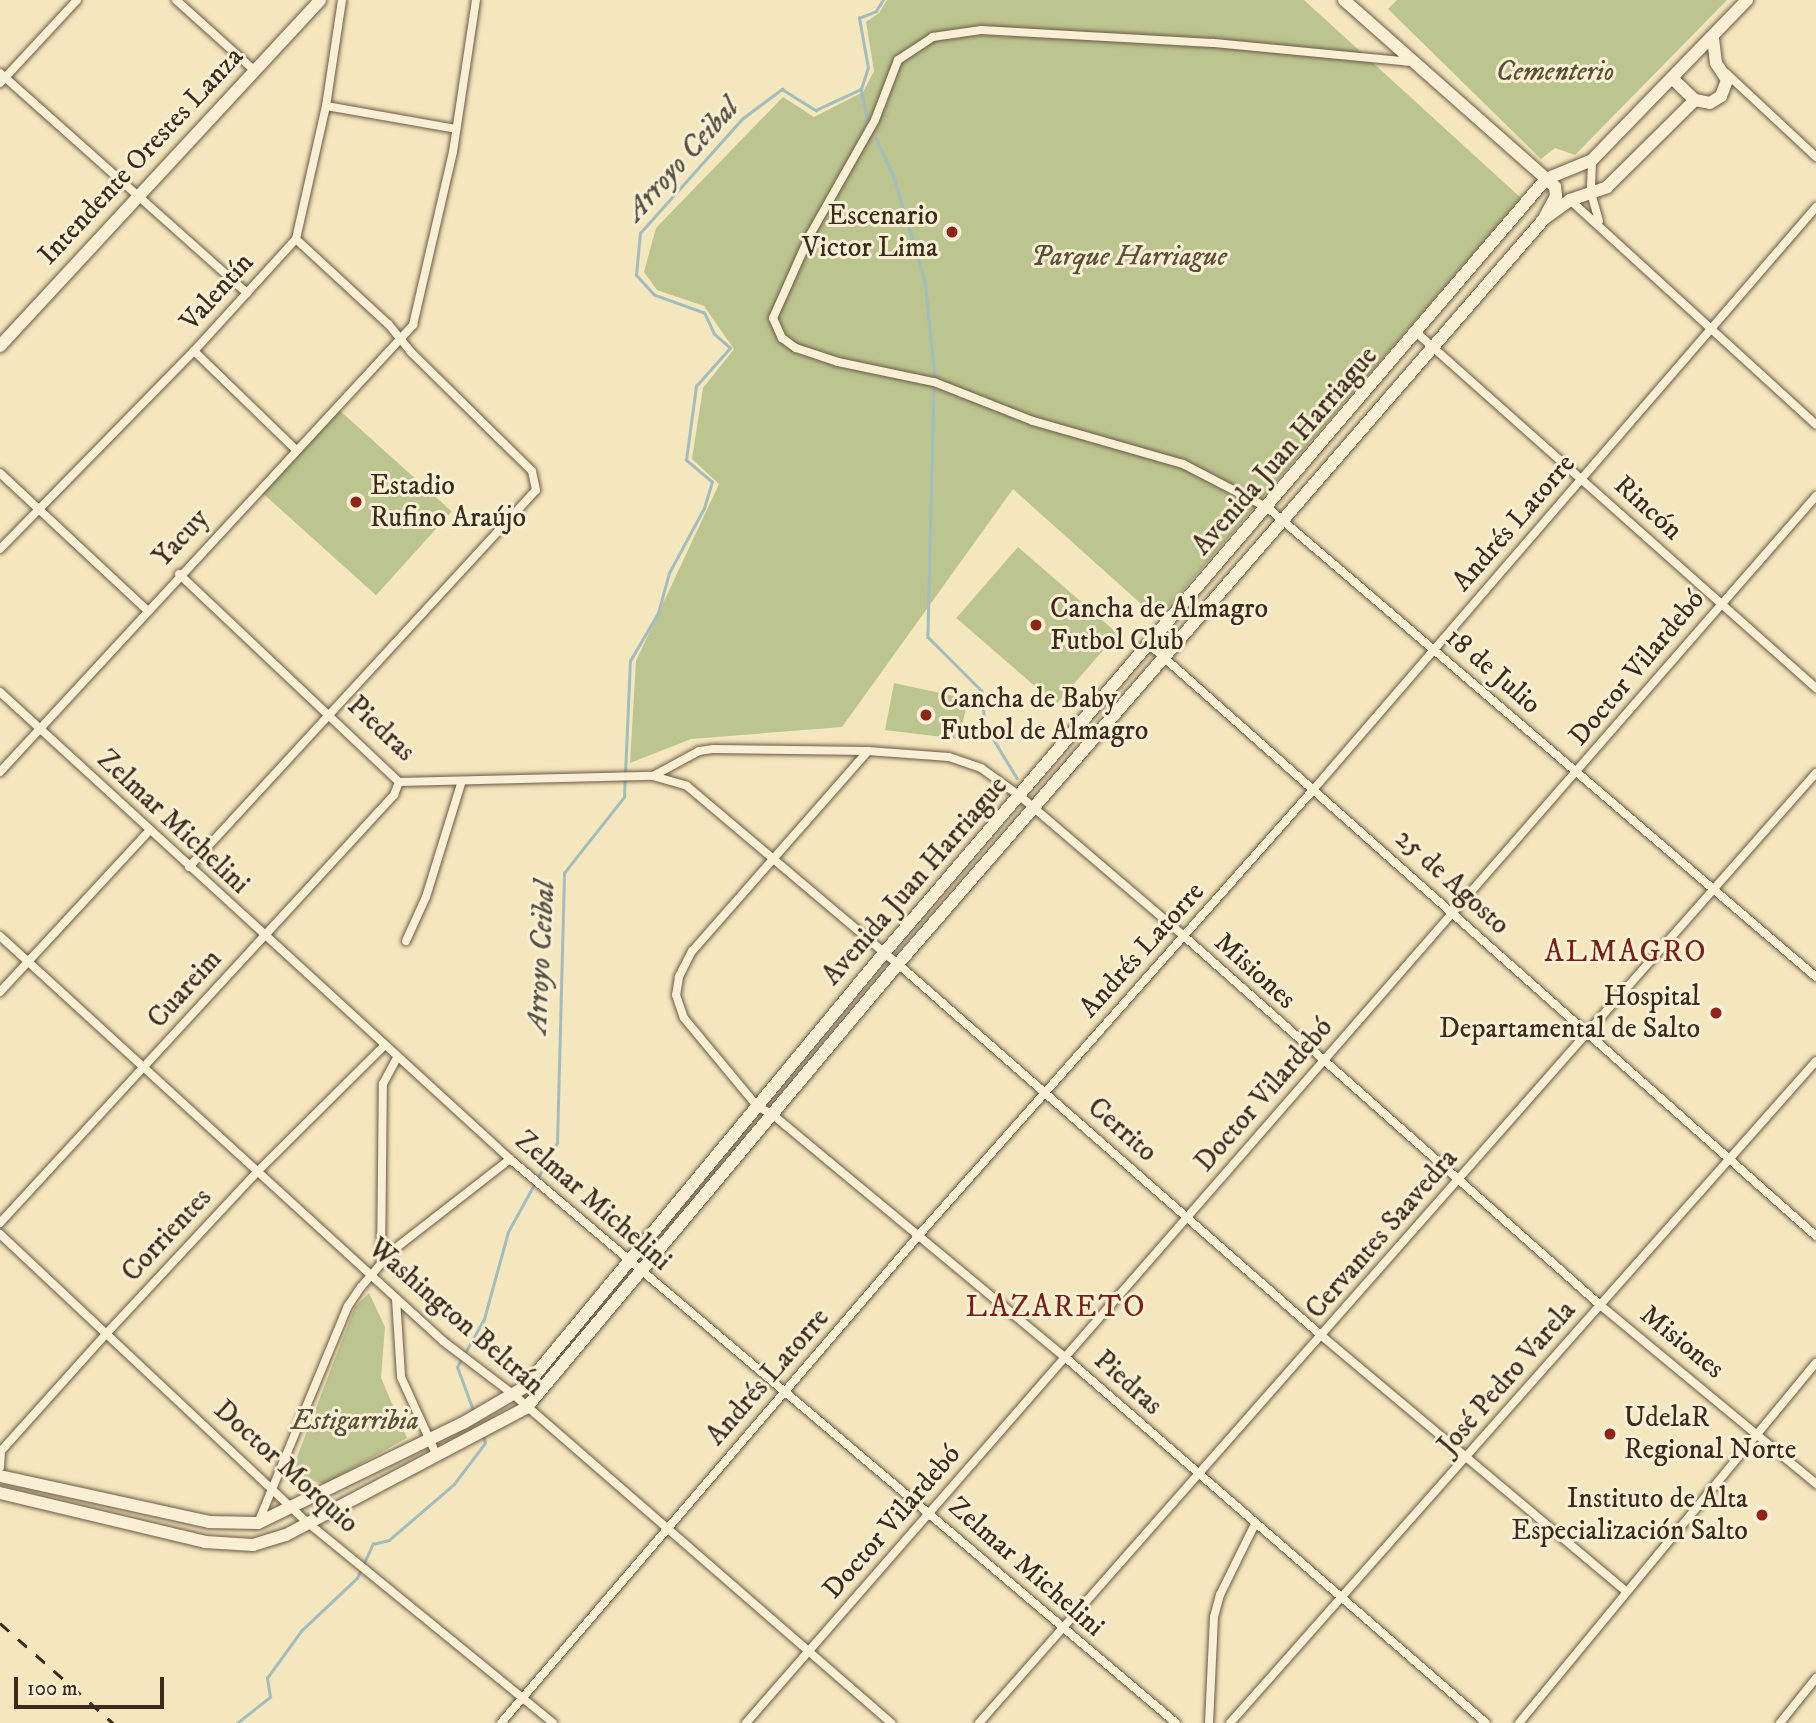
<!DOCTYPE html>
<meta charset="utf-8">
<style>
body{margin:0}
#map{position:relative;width:1816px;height:1723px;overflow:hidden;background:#f4e6bd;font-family:"IM FELL DW Pica",serif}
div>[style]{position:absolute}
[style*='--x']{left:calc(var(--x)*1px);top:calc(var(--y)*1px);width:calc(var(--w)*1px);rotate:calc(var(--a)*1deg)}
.green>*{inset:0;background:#bcc490;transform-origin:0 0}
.stream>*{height:2.5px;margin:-1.25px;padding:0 1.25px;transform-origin:1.25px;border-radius:1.25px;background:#a1bdbc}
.roads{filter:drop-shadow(0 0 2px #6b5944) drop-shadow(0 0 2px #6b5944)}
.street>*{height:8px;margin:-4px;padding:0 4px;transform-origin:4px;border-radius:4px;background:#f8efd4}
.secondary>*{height:12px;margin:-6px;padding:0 6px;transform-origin:6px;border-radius:6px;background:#f8efd4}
.rail>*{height:2.5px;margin-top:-1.25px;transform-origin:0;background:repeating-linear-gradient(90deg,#3d2a1b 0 12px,transparent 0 24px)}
.dots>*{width:19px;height:19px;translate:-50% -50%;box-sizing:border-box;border:4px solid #f8efd4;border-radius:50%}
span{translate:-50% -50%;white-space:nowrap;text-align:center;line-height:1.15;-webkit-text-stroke:6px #f8efd4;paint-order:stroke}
.park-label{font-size:28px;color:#5d5038;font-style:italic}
.street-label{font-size:28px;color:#3d2a1b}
.poi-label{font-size:28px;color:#3d2a1b}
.right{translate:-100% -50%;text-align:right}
.left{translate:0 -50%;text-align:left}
.water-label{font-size:30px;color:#564f43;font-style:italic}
.neighbourhood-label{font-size:30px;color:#7a1f14;letter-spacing:2px}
.scale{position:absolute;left:14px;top:1677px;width:150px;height:32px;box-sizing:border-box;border:4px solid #3d2a1b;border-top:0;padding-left:9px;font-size:21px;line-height:24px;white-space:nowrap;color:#3d2a1b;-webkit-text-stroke:5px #f8efd4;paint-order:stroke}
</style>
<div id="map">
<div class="green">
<i style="clip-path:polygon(887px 0,1304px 0,1521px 198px,1158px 619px,1013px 489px,842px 727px,691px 739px,630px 763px,636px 661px,719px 484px,692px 459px,703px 388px,734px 349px,704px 306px,657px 290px,644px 272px,656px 228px,783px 97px,814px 117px,863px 92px,874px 71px,866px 22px,879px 13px)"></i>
<i style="clip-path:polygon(1397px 0,1727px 0,1575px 155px,1555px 148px,1541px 159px,1388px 9px)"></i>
<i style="left:338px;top:409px;width:153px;height:113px;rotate:42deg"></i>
<i style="left:1018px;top:547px;width:132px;height:94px;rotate:41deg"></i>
<i style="clip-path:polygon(894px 683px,968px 699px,959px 739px,885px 730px)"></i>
<i style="clip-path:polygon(369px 1293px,385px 1327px,381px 1378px,407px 1438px,325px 1484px,290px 1475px,355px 1307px)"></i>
</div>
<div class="stream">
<i style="--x:861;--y:89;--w:30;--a:78"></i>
<i style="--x:876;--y:138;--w:40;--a:65"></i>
<i style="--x:893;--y:174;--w:112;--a:73.3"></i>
<i style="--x:925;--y:281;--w:97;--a:84.1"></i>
<i style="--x:934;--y:386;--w:251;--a:91.4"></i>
<i style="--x:928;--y:637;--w:76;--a:45"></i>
<i style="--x:982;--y:691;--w:34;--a:85"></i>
<i style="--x:985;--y:725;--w:62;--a:58.9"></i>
<i style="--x:474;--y:1413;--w:49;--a:-110.3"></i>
<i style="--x:457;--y:1367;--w:55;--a:-60.6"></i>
<i style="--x:484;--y:1319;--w:90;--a:-74.6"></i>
<i style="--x:508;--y:1232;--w:102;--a:-61.2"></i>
<i style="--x:557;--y:1143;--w:270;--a:-88.5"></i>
<i style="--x:564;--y:873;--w:97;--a:-51.7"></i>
<i style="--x:624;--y:797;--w:136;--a:-87.5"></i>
<i style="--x:630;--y:661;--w:56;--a:-59.7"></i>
<i style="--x:658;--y:613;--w:41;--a:-74.6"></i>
<i style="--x:669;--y:573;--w:74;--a:-61.7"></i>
<i style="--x:704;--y:508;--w:27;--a:-73"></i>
<i style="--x:712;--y:482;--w:34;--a:-140"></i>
<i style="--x:686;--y:460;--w:75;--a:-82.3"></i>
<i style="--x:696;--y:386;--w:51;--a:-48.2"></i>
<i style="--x:730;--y:348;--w:21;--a:-139"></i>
<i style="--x:714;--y:334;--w:23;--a:-115"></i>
<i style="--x:704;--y:313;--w:53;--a:-160.2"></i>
<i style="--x:654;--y:295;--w:27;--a:-132"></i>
<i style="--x:636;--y:275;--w:42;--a:-84.6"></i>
<i style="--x:640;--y:233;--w:154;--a:-48.2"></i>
<i style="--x:743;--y:118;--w:49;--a:-36.6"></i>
<i style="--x:782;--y:89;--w:40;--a:32"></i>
<i style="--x:816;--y:110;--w:50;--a:-25"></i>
<i style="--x:861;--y:89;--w:22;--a:-72"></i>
<i style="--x:868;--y:68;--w:51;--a:-100.2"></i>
<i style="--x:859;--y:18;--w:18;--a:-22"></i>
<i style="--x:876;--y:11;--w:13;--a:-58"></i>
<i style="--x:237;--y:1723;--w:42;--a:-38.2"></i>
<i style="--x:270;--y:1697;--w:19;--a:-99"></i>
<i style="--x:267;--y:1678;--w:58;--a:-54.1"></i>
<i style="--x:301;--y:1631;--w:77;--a:-43.4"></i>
<i style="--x:357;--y:1578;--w:38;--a:-65"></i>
<i style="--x:373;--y:1544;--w:16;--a:-14"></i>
<i style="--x:389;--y:1540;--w:86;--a:-40.7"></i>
<i style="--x:454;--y:1484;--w:51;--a:-52.9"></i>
<i style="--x:485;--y:1443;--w:7;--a:-106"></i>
</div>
<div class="roads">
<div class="street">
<i style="--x:176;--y:0;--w:103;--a:41.9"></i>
<i style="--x:1411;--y:62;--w:200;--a:-174.5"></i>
<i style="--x:1212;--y:43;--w:231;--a:-176.8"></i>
<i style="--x:981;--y:30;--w:49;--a:171.7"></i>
<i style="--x:933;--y:37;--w:42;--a:146.7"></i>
<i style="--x:898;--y:60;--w:64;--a:111"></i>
<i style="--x:875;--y:120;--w:132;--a:119.5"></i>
<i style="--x:810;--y:235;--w:91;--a:114"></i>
<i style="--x:773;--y:318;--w:22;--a:66"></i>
<i style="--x:782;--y:338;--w:17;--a:36"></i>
<i style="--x:796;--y:348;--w:44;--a:18.4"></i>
<i style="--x:838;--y:362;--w:98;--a:11.8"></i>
<i style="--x:934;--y:382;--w:106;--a:21.5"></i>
<i style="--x:1033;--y:421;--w:156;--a:16"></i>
<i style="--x:1183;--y:464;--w:96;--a:27.4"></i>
<i style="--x:1268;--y:508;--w:721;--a:40.56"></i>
<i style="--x:0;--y:73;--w:331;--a:41.7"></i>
<i style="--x:1726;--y:73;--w:123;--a:43"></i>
<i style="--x:0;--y:83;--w:113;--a:-47.1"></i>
<i style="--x:326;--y:106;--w:132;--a:10"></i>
<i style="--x:1592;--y:160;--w:33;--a:92"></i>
<i style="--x:1591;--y:193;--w:29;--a:74"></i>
<i style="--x:1570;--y:200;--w:333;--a:42.4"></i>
<i style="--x:1418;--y:334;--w:533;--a:41.65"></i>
<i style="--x:194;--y:351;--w:141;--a:44.1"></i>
<i style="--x:0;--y:473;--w:201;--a:43"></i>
<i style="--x:0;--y:549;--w:277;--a:-45.6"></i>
<i style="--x:194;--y:351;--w:151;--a:-47.7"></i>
<i style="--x:296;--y:239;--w:136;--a:-77.3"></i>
<i style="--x:326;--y:106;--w:107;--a:-81.4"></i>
<i style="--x:179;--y:574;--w:303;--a:43.4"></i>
<i style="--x:399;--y:782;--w:254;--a:-1.4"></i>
<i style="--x:653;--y:776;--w:35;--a:16"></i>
<i style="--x:687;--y:786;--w:276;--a:40.2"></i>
<i style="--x:898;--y:964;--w:565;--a:41.27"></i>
<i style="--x:1323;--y:1337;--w:394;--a:40"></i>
<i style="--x:1151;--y:646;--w:889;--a:41.58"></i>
<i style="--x:0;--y:692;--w:692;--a:42.48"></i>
<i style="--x:510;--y:1159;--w:873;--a:40.26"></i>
<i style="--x:868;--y:751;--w:266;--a:131.3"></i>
<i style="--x:692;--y:951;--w:29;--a:117"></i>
<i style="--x:679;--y:977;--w:18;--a:99"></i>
<i style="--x:676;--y:995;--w:24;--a:71"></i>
<i style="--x:684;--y:1018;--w:114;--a:50.3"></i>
<i style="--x:757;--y:1106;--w:18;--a:29"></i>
<i style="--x:773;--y:1115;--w:381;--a:39.7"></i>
<i style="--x:1066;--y:1358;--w:556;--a:40.99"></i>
<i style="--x:0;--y:772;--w:609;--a:-47.26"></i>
<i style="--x:413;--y:325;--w:178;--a:-77"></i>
<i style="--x:453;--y:152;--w:154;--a:-81.4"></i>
<i style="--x:653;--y:776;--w:52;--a:-28.5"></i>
<i style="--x:699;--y:751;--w:15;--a:-8"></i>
<i style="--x:714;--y:749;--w:154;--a:0.7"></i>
<i style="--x:868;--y:751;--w:81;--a:4.2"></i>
<i style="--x:949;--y:757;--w:34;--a:19"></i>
<i style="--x:981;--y:768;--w:48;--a:35.7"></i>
<i style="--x:1020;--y:796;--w:217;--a:40.5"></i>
<i style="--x:1185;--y:937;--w:555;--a:41.56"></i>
<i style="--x:1600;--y:1305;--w:281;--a:39.6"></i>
<i style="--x:189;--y:867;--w:512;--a:-47.37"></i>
<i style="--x:536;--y:490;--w:19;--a:-102"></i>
<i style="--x:532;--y:471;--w:170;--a:-135.5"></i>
<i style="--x:411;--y:352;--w:36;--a:-129"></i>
<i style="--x:388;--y:324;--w:125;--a:-137.3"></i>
<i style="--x:0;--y:936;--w:600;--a:42.43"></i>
<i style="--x:443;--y:1341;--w:89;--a:37.3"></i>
<i style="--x:514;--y:1395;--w:500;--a:41"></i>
<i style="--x:406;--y:941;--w:48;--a:-65.6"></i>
<i style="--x:426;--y:897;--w:121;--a:-72.8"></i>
<i style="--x:0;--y:992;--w:219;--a:-47.2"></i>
<i style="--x:0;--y:1223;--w:582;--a:-47.37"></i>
<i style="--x:394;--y:795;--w:14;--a:-69"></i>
<i style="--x:0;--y:1234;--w:422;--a:43.2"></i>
<i style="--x:308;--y:1523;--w:316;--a:39.2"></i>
<i style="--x:381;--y:1264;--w:180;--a:-89.4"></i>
<i style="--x:383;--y:1084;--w:30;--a:-62"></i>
<i style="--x:396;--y:1299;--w:78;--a:86.3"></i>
<i style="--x:401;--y:1377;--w:87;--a:65.5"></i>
<i style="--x:0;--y:1467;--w:16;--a:-86"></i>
<i style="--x:1;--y:1451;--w:156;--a:-48.1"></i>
<i style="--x:105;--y:1335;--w:223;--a:-47"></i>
<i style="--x:257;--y:1172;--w:179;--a:-44.8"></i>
<i style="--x:258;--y:1523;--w:235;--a:-67.5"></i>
<i style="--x:348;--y:1306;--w:23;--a:-56"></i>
<i style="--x:361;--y:1287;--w:48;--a:-49.3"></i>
<i style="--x:392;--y:1251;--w:150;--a:-37.9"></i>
<i style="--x:501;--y:1723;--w:643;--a:-49.42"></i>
<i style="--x:919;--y:1235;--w:594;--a:-48.48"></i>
<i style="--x:1313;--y:790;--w:770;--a:-49.21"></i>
<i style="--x:746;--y:1723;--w:1628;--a:-48.91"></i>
<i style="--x:979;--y:1723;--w:1266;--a:-48.62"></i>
<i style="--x:1209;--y:1723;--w:106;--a:-87.3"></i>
<i style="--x:1214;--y:1617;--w:23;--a:-75"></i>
<i style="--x:1220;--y:1595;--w:77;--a:-63.8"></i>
<i style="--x:1230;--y:1723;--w:884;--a:-48.48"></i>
<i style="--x:1519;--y:1723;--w:467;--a:-50.5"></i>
<i style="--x:1780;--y:1723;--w:58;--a:-51.3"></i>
</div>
<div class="secondary">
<i style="--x:1344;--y:0;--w:282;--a:41.5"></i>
<i style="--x:1555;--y:187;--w:9;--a:84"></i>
<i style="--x:1556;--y:196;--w:24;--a:118"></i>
<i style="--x:1673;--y:79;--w:30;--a:44"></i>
<i style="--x:1695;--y:100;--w:15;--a:11"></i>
<i style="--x:1710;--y:103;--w:13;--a:-32"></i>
<i style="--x:1721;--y:96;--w:17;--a:-69"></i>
<i style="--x:1727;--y:80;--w:20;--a:-123"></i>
<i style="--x:1716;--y:63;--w:25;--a:-97"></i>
<i style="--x:0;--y:346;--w:471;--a:-47.2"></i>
<i style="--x:0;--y:1476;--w:214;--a:12.4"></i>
<i style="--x:209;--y:1522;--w:49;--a:1.2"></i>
<i style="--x:258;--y:1523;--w:230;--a:-26"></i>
<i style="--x:465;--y:1422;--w:69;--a:-30.3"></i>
<i style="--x:525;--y:1387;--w:563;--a:-50.4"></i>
<i style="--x:884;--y:953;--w:1018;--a:-49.46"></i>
<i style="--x:1546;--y:179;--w:50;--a:-22.4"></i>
<i style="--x:1592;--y:160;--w:223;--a:-45.9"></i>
<i style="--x:0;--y:1493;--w:211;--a:13.4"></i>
<i style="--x:205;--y:1542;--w:48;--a:3.6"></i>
<i style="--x:253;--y:1545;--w:34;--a:-17"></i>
<i style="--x:286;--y:1535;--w:272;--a:-27.9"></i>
<i style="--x:526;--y:1408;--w:579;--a:-50.04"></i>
<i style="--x:898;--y:964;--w:986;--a:-49.07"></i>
<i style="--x:1544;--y:219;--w:32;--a:-36"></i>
<i style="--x:1570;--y:200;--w:39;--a:-19"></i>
<i style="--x:1607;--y:187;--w:124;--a:-44.7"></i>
</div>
</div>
<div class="rail">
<i style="--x:0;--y:1623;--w:151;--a:41.5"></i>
</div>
<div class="dots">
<i style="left:952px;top:232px;background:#8f2418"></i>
<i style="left:356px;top:502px;background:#8f2418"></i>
<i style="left:1036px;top:625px;background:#8f2418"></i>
<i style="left:926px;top:715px;background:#8f2418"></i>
<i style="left:1716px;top:1013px;background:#8f2418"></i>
<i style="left:1610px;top:1434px;background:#8f2418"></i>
<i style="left:1762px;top:1515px;background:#8f2418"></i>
</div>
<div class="park-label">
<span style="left:1555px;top:72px">Cementerio</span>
<span style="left:1129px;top:257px">Parque Harriague</span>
<span style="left:355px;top:1421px">Estigarribia</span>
</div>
<div class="street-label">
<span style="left:141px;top:156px;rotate:-47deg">Intendente Orestes Lanza</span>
<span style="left:217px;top:292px;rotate:-48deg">Valentín</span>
<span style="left:1285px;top:451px;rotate:-49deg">Avenida Juan Harriague</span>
<span style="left:1648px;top:508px;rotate:42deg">Rincón</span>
<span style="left:1514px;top:523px;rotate:-49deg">Andrés Latorre</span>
<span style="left:181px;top:538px;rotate:-47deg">Yacuy</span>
<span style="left:1637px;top:668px;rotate:-50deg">Doctor Vilardebó</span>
<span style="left:1493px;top:671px;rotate:41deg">18 de Julio</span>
<span style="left:381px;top:729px;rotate:43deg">Piedras</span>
<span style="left:173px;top:822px;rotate:43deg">Zelmar Michelini</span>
<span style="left:915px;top:881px;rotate:-49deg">Avenida Juan Harriague</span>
<span style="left:1452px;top:882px;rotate:42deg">25 de Agosto</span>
<span style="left:1142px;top:950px;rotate:-48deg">Andrés Latorre</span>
<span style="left:1255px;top:971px;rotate:42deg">Misiones</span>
<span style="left:185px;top:989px;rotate:-48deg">Cuareim</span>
<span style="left:1264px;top:1095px;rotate:-49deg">Doctor Vilardebó</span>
<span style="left:1122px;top:1130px;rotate:41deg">Cerrito</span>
<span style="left:593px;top:1201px;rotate:41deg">Zelmar Michelini</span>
<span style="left:1382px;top:1234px;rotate:-49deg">Cervantes Saavedra</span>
<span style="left:167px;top:1235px;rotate:-47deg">Corrientes</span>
<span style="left:456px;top:1317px;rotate:41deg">Washington Beltrán</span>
<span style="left:1682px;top:1342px;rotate:39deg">Misiones</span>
<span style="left:768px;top:1377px;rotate:-49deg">Andrés Latorre</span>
<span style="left:1507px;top:1378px;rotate:-49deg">José Pedro Varela</span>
<span style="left:1128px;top:1383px;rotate:42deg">Piedras</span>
<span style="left:286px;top:1467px;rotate:42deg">Doctor Morquio</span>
<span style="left:892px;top:1522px;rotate:-49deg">Doctor Vilardebó</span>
<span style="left:1026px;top:1567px;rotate:41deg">Zelmar Michelini</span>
</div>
<div class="poi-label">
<span class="right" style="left:938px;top:232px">Escenario<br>Victor Lima</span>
<span class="left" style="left:370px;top:502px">Estadio<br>Rufino Araújo</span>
<span class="left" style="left:1050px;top:625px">Cancha de Almagro<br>Futbol Club</span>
<span class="left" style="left:940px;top:715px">Cancha de Baby<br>Futbol de Almagro</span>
<span class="right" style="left:1700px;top:1013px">Hospital<br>Departamental de Salto</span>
<span class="left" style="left:1624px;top:1434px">UdelaR<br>Regional Norte</span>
<span class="right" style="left:1748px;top:1515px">Instituto de Alta<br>Especialización Salto</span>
</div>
<div class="water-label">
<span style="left:683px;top:160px;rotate:-48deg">Arroyo Ceibal</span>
<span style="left:542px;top:957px;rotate:-87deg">Arroyo Ceibal</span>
</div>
<div class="neighbourhood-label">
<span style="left:1626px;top:953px">ALMAGRO</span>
<span style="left:1056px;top:1308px">LAZARETO</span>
</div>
<div class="scale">100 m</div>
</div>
